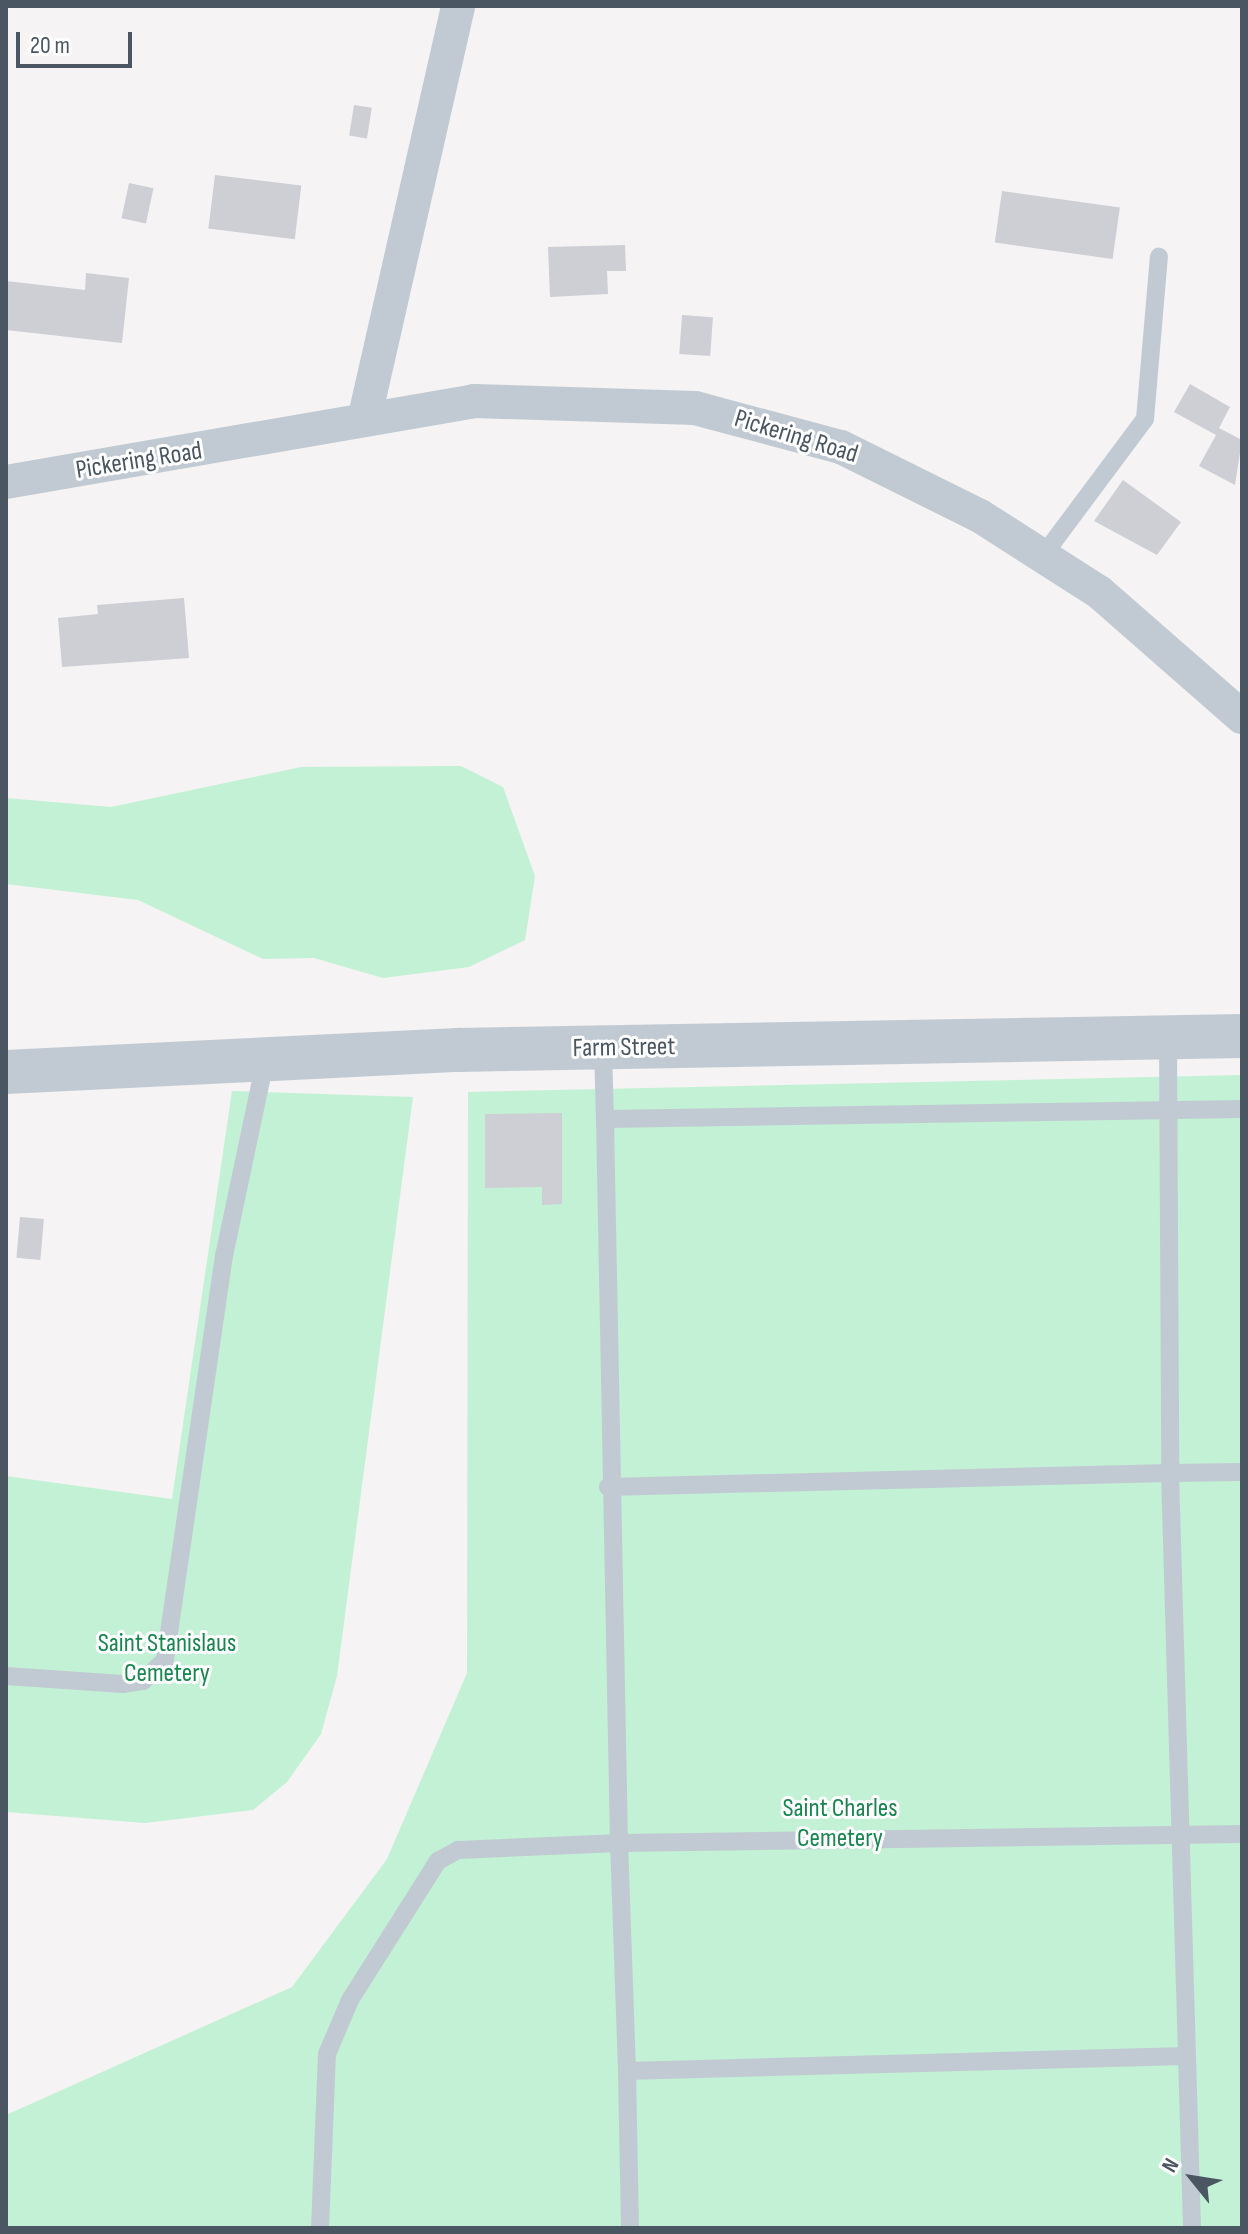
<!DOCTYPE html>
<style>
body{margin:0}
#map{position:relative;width:1248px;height:2234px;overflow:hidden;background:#f5f3f3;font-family:"Sofia Sans Condensed",sans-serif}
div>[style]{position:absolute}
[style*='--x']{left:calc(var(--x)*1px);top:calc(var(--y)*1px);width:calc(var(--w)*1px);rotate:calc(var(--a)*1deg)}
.green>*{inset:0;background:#c3f1d5}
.building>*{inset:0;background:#cdcfd5;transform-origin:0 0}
.service>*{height:18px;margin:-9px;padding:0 9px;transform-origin:9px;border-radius:9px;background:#c1cad2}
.minor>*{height:34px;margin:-17px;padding:0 17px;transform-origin:17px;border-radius:17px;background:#c1cad2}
.tertiary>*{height:44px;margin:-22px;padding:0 22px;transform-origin:22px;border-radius:22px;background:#c1cad2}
span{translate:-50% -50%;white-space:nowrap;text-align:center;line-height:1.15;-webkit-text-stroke:6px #fff;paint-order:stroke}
.street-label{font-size:26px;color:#4a5661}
.park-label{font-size:26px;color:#17864f}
.frame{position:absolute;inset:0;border:8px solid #4a5661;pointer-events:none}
.north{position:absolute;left:1152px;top:2138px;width:80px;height:80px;-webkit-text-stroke:6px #fff;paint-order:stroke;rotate:300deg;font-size:22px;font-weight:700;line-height:32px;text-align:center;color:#4a5661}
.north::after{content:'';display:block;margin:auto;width:28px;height:36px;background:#4a5661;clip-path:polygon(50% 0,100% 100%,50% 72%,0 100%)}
.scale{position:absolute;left:16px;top:32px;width:116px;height:36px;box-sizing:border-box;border:4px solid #4a5661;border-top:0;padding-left:10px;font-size:24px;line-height:28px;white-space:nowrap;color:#4a5661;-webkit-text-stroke:6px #fff;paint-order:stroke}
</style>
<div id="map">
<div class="green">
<i style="clip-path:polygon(461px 766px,503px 787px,535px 876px,525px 940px,469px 967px,383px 978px,314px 958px,263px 959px,138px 900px,6px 884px,6px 798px,111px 807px,301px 767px)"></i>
<i style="clip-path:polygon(1242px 1075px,1242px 2228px,6px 2228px,6px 2115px,292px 1987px,387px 1859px,467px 1673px,468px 1092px)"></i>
<i style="clip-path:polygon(232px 1091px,413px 1097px,337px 1676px,321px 1734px,287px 1782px,253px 1810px,145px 1823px,6px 1812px,6px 1476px,172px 1499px)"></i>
</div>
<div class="building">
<i style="left:354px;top:105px;width:18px;height:31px;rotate:9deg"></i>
<i style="left:215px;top:175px;width:87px;height:54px;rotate:7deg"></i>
<i style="left:129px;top:183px;width:25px;height:36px;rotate:12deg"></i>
<i style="left:1002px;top:191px;width:119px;height:52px;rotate:8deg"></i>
<i style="clip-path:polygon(625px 245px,626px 271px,607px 271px,608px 294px,550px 297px,548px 247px)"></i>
<i style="clip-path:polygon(86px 273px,129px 278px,122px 343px,6px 330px,6px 281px,85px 290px)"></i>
<i style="left:682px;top:315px;width:31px;height:39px;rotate:4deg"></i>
<i style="clip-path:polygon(1190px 384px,1230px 407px,1219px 428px,1242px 440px,1235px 485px,1199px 466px,1216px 435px,1174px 412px)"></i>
<i style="clip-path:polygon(1123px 480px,1181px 522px,1157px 555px,1094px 521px)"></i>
<i style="clip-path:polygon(184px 598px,189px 658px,62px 667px,58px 618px,98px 614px,97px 605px)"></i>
<i style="clip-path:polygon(562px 1113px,562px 1204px,542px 1205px,542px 1187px,485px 1188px,485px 1114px)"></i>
<i style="left:20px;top:1217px;width:24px;height:41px;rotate:5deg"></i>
</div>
<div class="service">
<i style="--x:1042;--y:557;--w:172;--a:-53.3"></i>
<i style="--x:1145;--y:419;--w:163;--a:-85.1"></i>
<i style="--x:1168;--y:1037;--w:436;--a:89.7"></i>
<i style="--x:1170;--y:1473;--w:72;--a:-0.8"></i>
<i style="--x:603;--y:1049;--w:70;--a:88.4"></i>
<i style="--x:605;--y:1119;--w:637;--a:-0.9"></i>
<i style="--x:608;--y:1487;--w:562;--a:-1.43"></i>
<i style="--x:1170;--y:1473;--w:755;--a:88.33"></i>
<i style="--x:6;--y:1676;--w:117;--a:3.9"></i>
<i style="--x:123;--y:1684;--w:20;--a:-9"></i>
<i style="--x:143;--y:1681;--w:30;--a:-44"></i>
<i style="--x:165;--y:1660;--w:408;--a:-81.7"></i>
<i style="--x:224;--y:1256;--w:198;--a:-78.1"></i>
<i style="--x:627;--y:2071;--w:228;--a:-92"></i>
<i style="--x:619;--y:1843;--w:623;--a:-0.83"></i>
<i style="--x:320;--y:2228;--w:174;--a:-87.7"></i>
<i style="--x:327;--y:2054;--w:59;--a:-66.9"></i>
<i style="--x:350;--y:2000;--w:165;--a:-57.7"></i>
<i style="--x:438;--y:1861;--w:23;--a:-29"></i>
<i style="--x:458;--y:1850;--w:161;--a:-2.5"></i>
<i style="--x:619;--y:1843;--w:724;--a:-91.11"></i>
<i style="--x:630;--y:2228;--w:157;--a:-91.1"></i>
<i style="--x:627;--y:2071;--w:559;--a:-1.54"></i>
</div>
<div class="minor">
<i style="--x:365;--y:416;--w:420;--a:-77.2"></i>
<i style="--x:6;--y:482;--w:475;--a:-9.8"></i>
<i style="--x:474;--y:401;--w:221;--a:1.8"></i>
<i style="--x:695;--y:408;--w:151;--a:15"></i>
<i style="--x:841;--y:447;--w:155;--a:26.4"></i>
<i style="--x:980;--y:516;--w:141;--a:32.6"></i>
<i style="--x:1099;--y:592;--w:190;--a:41.2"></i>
</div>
<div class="tertiary">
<i style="--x:6;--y:1072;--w:453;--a:-2.8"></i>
<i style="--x:458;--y:1050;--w:784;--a:-1.02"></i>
</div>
<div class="street-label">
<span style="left:796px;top:437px;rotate:17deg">Pickering Road</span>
<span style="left:139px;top:461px;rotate:-9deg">Pickering Road</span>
<span style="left:624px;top:1048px;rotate:-1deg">Farm Street</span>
</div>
<div class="park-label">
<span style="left:167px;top:1659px">Saint Stanislaus<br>Cemetery</span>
<span style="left:840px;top:1824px">Saint Charles<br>Cemetery</span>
</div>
<div class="frame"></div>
<div class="north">N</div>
<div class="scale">20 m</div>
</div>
